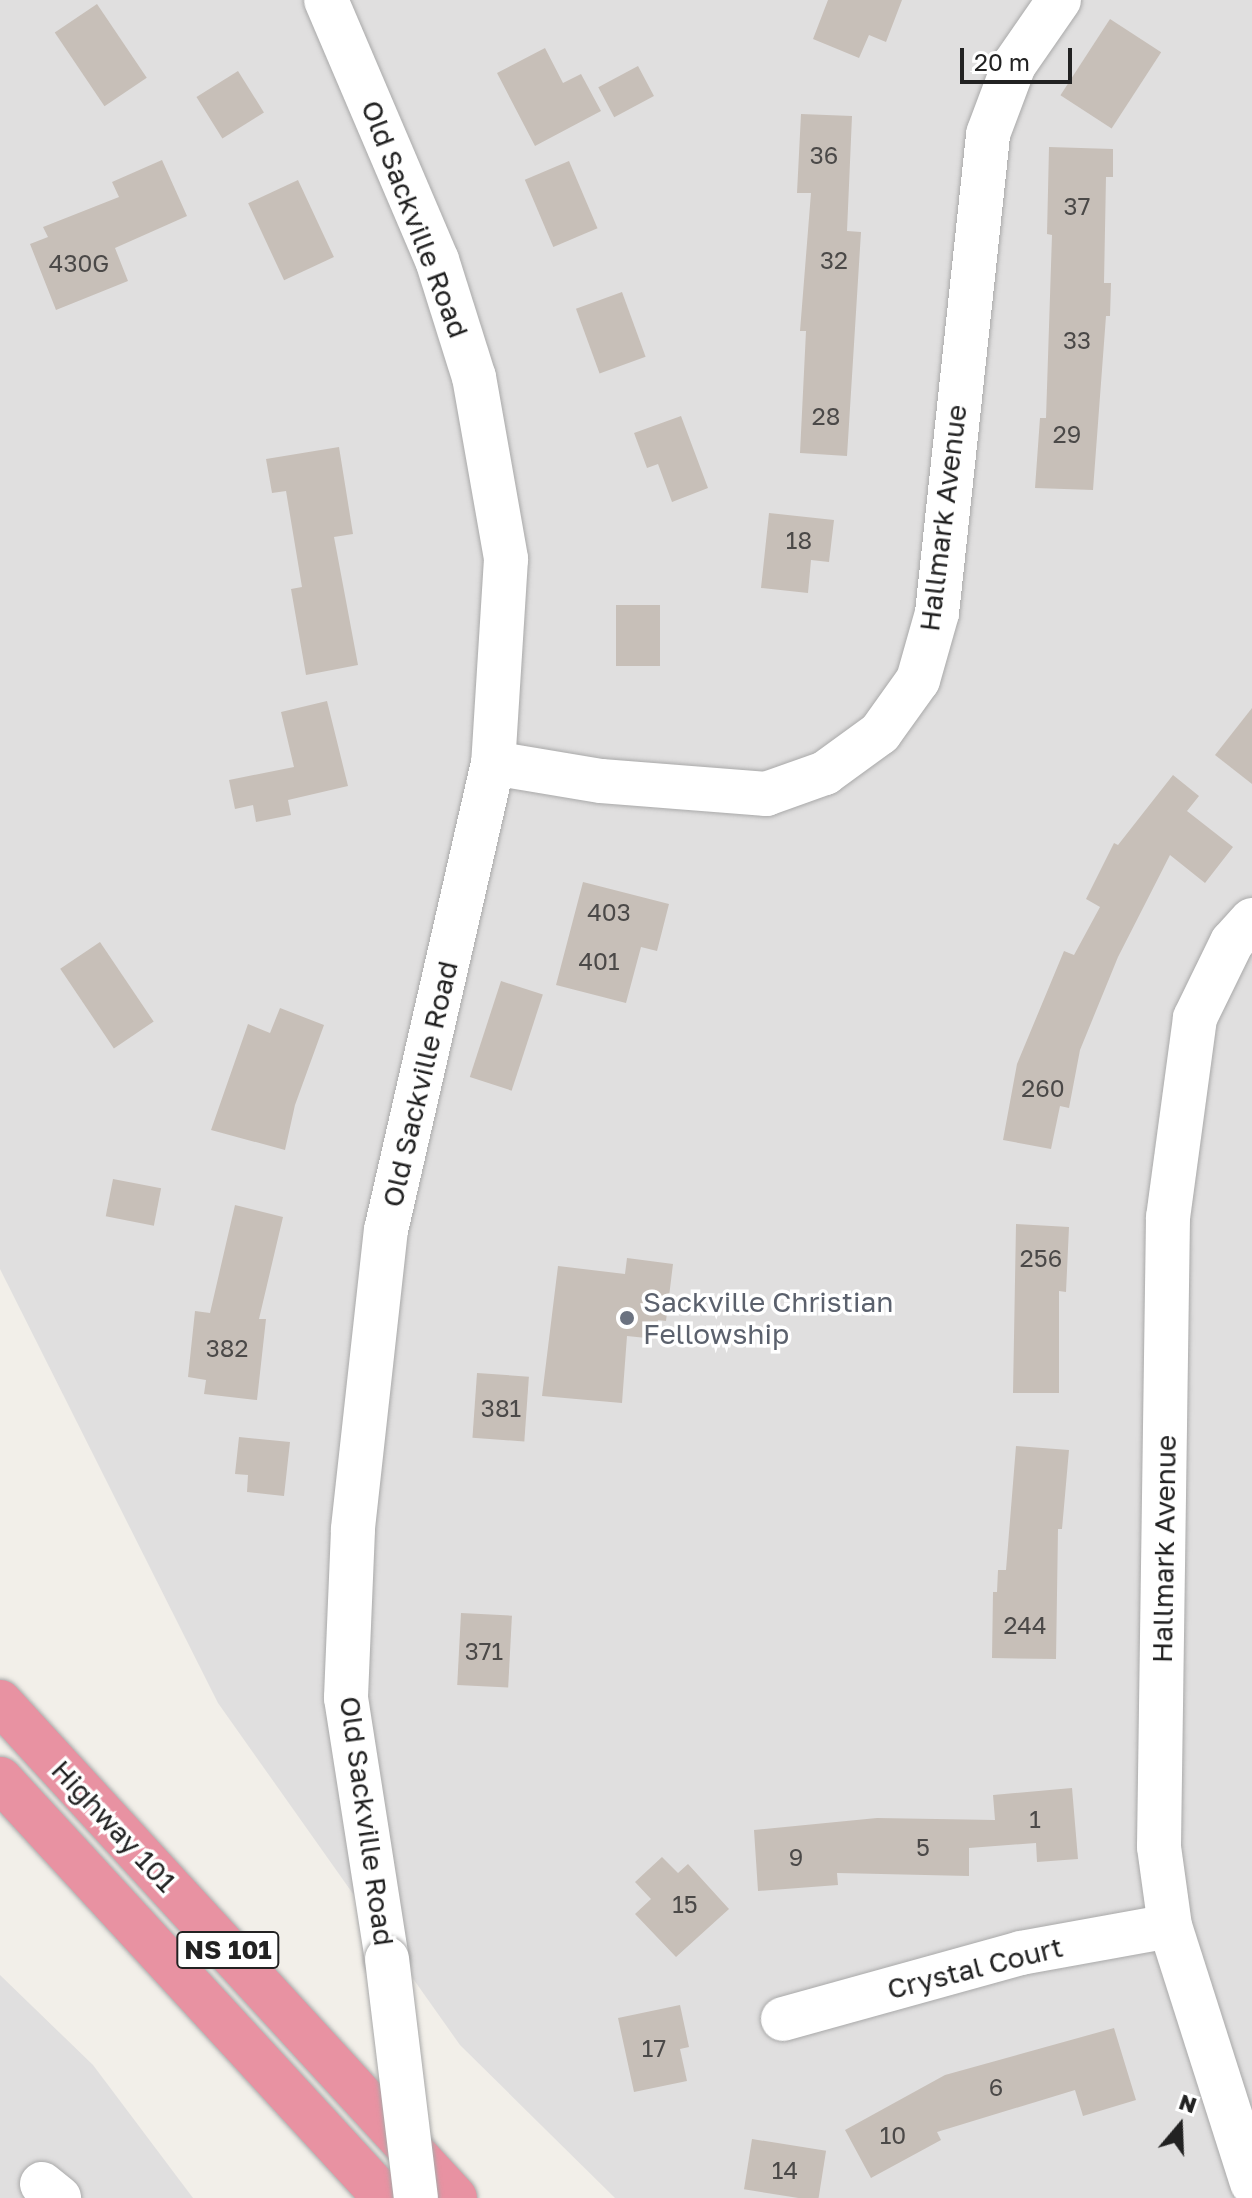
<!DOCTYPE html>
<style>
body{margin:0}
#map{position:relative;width:1252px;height:2198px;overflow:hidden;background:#f2efe9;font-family:"Golos Text",sans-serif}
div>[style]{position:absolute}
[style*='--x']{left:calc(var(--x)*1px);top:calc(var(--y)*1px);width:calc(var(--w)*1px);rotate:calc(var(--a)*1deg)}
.residential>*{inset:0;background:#e0dfdf}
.building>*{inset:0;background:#c7bfb8;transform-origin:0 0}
.roads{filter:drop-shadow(0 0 2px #a9a9a9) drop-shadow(0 0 2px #a9a9a9)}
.minor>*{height:44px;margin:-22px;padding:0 22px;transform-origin:22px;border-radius:22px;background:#fff}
.highway>*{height:44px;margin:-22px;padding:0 22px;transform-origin:22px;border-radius:22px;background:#e892a2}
.bridges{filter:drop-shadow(0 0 2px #a9a9a9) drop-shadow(0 0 2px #a9a9a9)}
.minor-bridge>*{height:44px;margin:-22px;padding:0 22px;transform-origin:22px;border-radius:22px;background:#fff}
.dots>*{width:22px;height:22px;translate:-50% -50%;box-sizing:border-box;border:4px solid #fff;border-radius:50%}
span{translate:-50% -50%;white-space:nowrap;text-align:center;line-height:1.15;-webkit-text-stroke:7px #fff;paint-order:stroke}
.number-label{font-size:24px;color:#4b4948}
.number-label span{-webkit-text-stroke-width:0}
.shield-label span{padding:2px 6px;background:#fff;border:2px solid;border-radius:6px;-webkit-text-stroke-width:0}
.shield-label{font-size:26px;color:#222;font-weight:700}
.street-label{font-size:28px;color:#222}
.worship-label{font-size:28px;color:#5b616d}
.left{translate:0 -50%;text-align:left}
.north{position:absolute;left:1140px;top:2086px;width:80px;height:80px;-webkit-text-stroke:6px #fff;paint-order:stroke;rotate:19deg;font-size:22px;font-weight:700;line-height:32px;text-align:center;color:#222}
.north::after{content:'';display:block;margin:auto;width:28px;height:36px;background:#222;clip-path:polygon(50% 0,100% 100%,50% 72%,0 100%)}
.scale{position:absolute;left:960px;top:48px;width:112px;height:36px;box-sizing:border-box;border:4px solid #222;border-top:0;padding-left:10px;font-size:24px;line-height:28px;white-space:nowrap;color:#222;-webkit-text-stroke:6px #fff;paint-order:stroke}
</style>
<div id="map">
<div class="residential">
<i style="clip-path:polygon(0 0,1252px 0,1252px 2198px,615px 2198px,460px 2045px,218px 1703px,0 1269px)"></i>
<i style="clip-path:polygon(0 1975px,93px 2065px,193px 2198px,0 2198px)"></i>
</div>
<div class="building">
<i style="clip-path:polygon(828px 0,902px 0,886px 42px,869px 35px,859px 58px,813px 39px)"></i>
<i style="left:97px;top:4px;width:89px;height:51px;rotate:56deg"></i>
<i style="left:1110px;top:19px;width:61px;height:91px;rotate:33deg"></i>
<i style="clip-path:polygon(545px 48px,563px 83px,581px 74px,601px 111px,535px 146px,497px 73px)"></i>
<i style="left:638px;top:66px;width:34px;height:45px;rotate:62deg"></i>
<i style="left:238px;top:71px;width:49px;height:49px;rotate:58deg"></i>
<i style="clip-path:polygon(801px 114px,852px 116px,847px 231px,861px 232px,847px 456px,800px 453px,806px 331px,800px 331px,811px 193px,797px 193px)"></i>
<i style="clip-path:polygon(1049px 147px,1113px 149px,1113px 177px,1106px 177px,1104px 283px,1111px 283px,1110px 316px,1106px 316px,1093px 490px,1035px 488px,1040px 418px,1046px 418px,1052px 235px,1047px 234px)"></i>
<i style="clip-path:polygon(162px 160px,187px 216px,115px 248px,128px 281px,56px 310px,30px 244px,48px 237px,43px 227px,119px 197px,112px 182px)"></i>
<i style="left:569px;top:161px;width:73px;height:48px;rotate:67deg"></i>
<i style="left:298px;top:180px;width:85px;height:55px;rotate:65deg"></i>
<i style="left:622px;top:292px;width:69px;height:49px;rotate:70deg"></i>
<i style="clip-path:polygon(681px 416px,708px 488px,672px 502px,658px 464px,647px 468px,634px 433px)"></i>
<i style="clip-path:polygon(339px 447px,353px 534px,334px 537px,358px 665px,306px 675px,291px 589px,302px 587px,286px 491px,272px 493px,266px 459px)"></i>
<i style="clip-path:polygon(769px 513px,834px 520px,829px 562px,811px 560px,808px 593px,761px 588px)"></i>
<i style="left:616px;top:605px;width:44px;height:61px"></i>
<i style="clip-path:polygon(327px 701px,348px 786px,288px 800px,291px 815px,256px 822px,253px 805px,235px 809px,229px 780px,294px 767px,281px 712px)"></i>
<i style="clip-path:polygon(1252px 708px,1252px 784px,1215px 755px)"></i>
<i style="clip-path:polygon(1173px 775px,1199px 796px,1187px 811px,1233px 847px,1205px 883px,1170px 855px,1118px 957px,1080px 1050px,1069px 1108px,1060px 1106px,1051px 1149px,1003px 1140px,1017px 1064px,1064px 951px,1074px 955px,1100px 907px,1086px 899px,1114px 843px,1118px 845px)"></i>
<i style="clip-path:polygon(583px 882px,669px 904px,657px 951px,641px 947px,626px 1003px,556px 985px)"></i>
<i style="left:100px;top:942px;width:96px;height:48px;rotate:56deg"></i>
<i style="left:501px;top:981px;width:44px;height:101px;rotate:18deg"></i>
<i style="clip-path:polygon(280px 1008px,324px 1025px,295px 1105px,285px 1150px,211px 1130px,248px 1024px,270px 1033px)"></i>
<i style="left:113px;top:1179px;width:49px;height:38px;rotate:11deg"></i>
<i style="clip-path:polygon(235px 1205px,283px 1217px,259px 1319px,266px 1319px,257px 1400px,204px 1394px,206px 1380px,188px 1377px,195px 1311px,210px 1313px)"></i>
<i style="clip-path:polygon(1016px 1224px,1069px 1227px,1066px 1292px,1059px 1291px,1059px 1393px,1013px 1393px)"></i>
<i style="clip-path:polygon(627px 1258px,673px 1264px,666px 1321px,658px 1320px,656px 1339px,627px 1336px,622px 1403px,542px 1396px,558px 1266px,625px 1274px)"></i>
<i style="left:477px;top:1373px;width:52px;height:65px;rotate:4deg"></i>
<i style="clip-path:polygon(239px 1437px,290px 1442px,284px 1496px,247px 1492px,248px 1475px,235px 1474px)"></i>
<i style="clip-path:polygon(1016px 1446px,1069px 1450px,1062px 1529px,1058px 1529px,1056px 1659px,992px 1658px,993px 1592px,997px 1592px,998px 1570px,1006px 1570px)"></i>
<i style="left:461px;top:1613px;width:51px;height:72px;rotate:3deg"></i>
<i style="clip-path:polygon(1072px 1788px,1078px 1859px,1037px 1862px,1036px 1843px,969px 1848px,969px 1876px,837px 1873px,838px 1885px,758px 1891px,754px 1830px,877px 1818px,995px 1820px,993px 1795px)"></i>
<i style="clip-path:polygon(662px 1857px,678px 1873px,688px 1864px,729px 1909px,676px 1957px,635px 1914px,651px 1899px,635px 1882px)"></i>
<i style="clip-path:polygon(680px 2005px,689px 2047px,680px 2049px,687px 2081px,634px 2092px,618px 2018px)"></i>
<i style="clip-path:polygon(1114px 2028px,1136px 2100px,1083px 2116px,1075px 2090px,937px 2132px,941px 2140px,871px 2178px,845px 2130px,945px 2075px)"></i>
<i style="left:752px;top:2139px;width:75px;height:51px;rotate:9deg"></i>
</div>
<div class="roads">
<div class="minor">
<i style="--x:326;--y:0;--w:283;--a:66.9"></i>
<i style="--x:437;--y:260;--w:123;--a:72.5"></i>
<i style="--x:474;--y:377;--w:185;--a:80"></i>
<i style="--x:506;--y:559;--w:204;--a:93.6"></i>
<i style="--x:493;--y:763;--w:478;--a:102.9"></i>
<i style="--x:386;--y:1229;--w:303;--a:96.3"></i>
<i style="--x:353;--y:1530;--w:168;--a:92.4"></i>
<i style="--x:346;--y:1698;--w:264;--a:81.1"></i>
<i style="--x:493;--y:763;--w:109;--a:9.5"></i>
<i style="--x:601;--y:781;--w:166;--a:4.5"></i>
<i style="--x:766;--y:794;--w:63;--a:-19.6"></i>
<i style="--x:825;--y:773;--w:68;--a:-36"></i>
<i style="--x:880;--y:733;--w:65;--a:-54.4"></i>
<i style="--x:918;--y:680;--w:70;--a:-74.2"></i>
<i style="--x:937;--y:613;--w:482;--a:-83.9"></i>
<i style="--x:988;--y:134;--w:74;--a:-69.4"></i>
<i style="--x:1014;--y:65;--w:79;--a:-55.3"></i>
<i style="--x:1252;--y:920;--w:30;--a:132"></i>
<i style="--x:1232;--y:942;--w:85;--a:116"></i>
<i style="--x:1195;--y:1018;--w:201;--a:97.7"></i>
<i style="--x:1168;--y:1217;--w:630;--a:90.82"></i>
<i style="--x:1159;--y:1847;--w:80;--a:82.1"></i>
<i style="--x:1170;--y:1926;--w:270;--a:72.3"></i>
<i style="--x:783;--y:2019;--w:247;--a:-15.5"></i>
<i style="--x:1021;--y:1953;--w:151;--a:-10.3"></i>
<i style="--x:42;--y:2184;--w:22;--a:39"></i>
</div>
<div class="highway">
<i style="--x:0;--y:1702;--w:673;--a:47.47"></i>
<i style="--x:0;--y:1779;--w:569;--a:47.42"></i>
</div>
</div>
<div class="bridges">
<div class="minor-bridge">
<i style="--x:387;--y:1959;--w:241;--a:83.1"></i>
</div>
</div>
<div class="dots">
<i style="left:627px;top:1318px;background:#6b7280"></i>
</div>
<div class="number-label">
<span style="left:824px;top:155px">36</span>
<span style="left:1077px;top:206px">37</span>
<span style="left:834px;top:260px">32</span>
<span style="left:79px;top:263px">430G</span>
<span style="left:1077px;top:340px">33</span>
<span style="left:826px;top:416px">28</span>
<span style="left:1067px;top:434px">29</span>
<span style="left:799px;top:540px">18</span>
<span style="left:609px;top:912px">403</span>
<span style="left:599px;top:961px">401</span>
<span style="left:1043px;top:1088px">260</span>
<span style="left:1041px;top:1258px">256</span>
<span style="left:227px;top:1348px">382</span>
<span style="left:501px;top:1408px">381</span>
<span style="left:1025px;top:1625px">244</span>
<span style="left:484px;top:1651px">371</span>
<span style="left:1035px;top:1819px">1</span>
<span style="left:923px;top:1847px">5</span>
<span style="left:796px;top:1857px">9</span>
<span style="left:685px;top:1904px">15</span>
<span style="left:654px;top:2048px">17</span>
<span style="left:996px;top:2087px">6</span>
<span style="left:893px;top:2135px">10</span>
<span style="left:785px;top:2170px">14</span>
</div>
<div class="shield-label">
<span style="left:228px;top:1950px">NS 101</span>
</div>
<div class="street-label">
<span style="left:415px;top:219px;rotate:69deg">Old Sackville Road</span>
<span style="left:943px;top:518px;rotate:-83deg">Hallmark Avenue</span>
<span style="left:420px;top:1084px;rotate:-77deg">Old Sackville Road</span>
<span style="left:1164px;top:1549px;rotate:-89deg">Hallmark Avenue</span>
<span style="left:367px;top:1821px;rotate:82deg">Old Sackville Road</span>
<span style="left:114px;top:1826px;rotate:47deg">Highway 101</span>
<span style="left:975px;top:1968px;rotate:-14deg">Crystal Court</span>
</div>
<div class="worship-label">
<span class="left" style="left:643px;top:1318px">Sackville Christian<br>Fellowship</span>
</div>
<div class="north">N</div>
<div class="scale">20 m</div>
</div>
